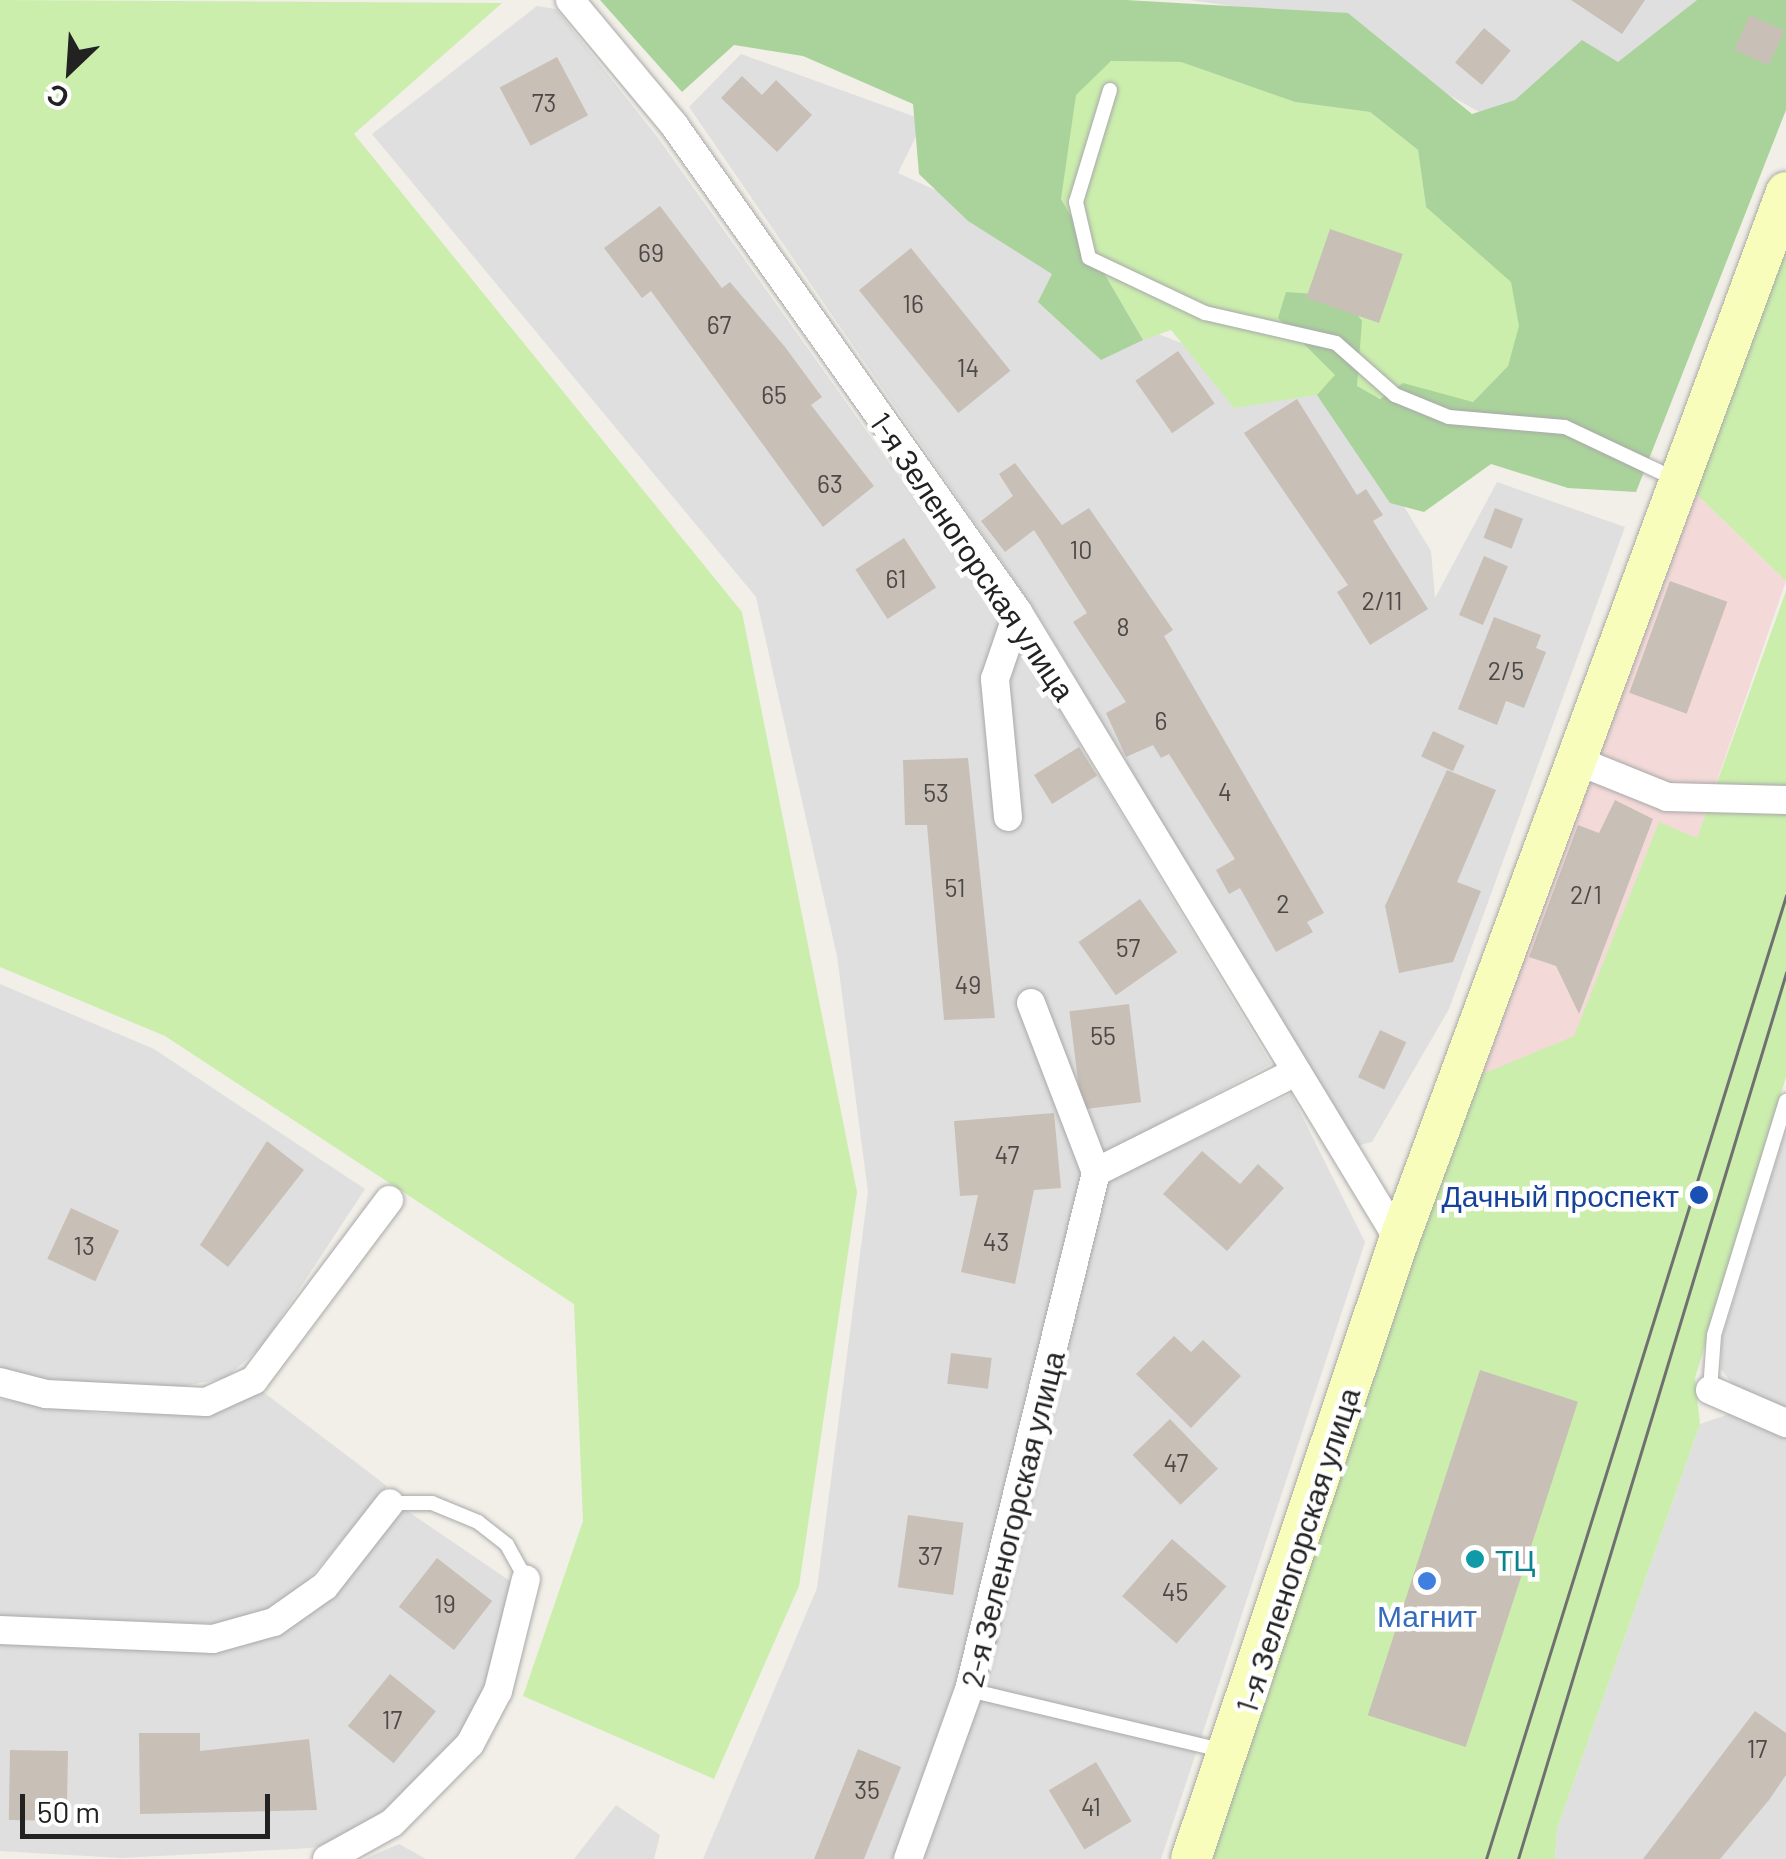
<!DOCTYPE html>
<meta charset="utf-8">
<style>
body{margin:0}
#map{position:relative;width:1786px;height:1859px;overflow:hidden;background:#f2efe8;font-family:Barlow,sans-serif}
div>[style]{position:absolute}
[style*='--x']{left:calc(var(--x)*1px);top:calc(var(--y)*1px);width:calc(var(--w)*1px);rotate:calc(var(--a)*1deg)}
.residential>*{inset:0;background:#e0dfdf}
.commercial>*{inset:0;background:#f3dad8}
.grass>*{inset:0;background:#cbeead}
.forest>*{inset:0;background:#aad39b}
.building>*{inset:0;background:#c8bfb7;transform-origin:0 0}
.roads{filter:drop-shadow(0 0 2px #a9a9a9) drop-shadow(0 0 2px #a9a9a9)}
.lane>*{height:14px;margin:-7px;padding:0 7px;transform-origin:7px;border-radius:7px;background:#fff}
.street>*{height:28px;margin:-14px;padding:0 14px;transform-origin:14px;border-radius:14px;background:#fff}
.secondary>*{height:40px;margin:-20px;padding:0 20px;transform-origin:20px;border-radius:20px;background:#f8fdbc}
.tram>*{height:2.5px;margin:-1.25px;padding:0 1.25px;transform-origin:1.25px;border-radius:1.25px;background:#707070}
.dots>*{width:28px;height:28px;translate:-50% -50%;box-sizing:border-box;border:5px solid #fff;border-radius:50%}
span{translate:-50% -50%;white-space:nowrap;text-align:center;line-height:1.15;-webkit-text-stroke:9px #fff;paint-order:stroke}
.number-label{font-size:25px;color:#4c4947}
.number-label span{-webkit-text-stroke-width:0}
.street-label{font-size:30px;color:#222}
.transit-label{font-size:30px;color:#164399}
.right{translate:-100% -50%;text-align:right}
.culture-label{font-size:30px;color:#0d838f}
.left{translate:0 -50%;text-align:left}
.shop-label{font-size:30px;color:#366cbe}
.north{position:absolute;left:20px;top:20px;width:100px;height:100px;-webkit-text-stroke:8px #fff;paint-order:stroke;rotate:205deg;font-size:28px;font-weight:700;line-height:40px;text-align:center;color:#222}
.north::after{content:'';display:block;margin:auto;width:35px;height:45px;background:#222;clip-path:polygon(50% 0,100% 100%,50% 72%,0 100%)}
.scale{position:absolute;left:20px;top:1794px;width:250px;height:45px;box-sizing:border-box;border:5px solid #222;border-top:0;padding-left:12px;font-size:30px;line-height:35px;white-space:nowrap;color:#222;-webkit-text-stroke:8px #fff;paint-order:stroke}
</style>
<div id="map">
<div class="residential">
<i style="clip-path:polygon(1190px 0,1727px 0,1517px 133px,1309px 17px)"></i>
<i style="clip-path:polygon(537px 6px,556px 9px,658px 138px,1028px 658px,1271px 1064px,1084px 1165px,955px 1686px,893px 1859px,703px 1859px,817px 1588px,868px 1192px,837px 956px,756px 597px,372px 134px)"></i>
<i style="clip-path:polygon(741px 54px,924px 120px,898px 173px,1031px 234px,1107px 314px,1212px 355px,1325px 377px,1431px 551px,1435px 598px,1497px 482px,1625px 527px,1449px 1009px,1372px 1142px,1356px 1146px,1035px 610px,689px 107px)"></i>
<i style="clip-path:polygon(0 984px,154px 1049px,365px 1189px,262px 1346px,226px 1378px,174px 1388px,28px 1378px,0 1367px)"></i>
<i style="clip-path:polygon(1291px 1094px,1365px 1242px,1161px 1859px,922px 1859px,1108px 1181px)"></i>
<i style="clip-path:polygon(1786px 1129px,1786px 1412px,1738px 1391px,1721px 1369px,1722px 1338px)"></i>
<i style="clip-path:polygon(258px 1388px,387px 1486px,289px 1603px,218px 1624px,0 1617px,0 1399px,101px 1414px,204px 1413px)"></i>
<i style="clip-path:polygon(1735px 1412px,1786px 1433px,1786px 1859px,1555px 1859px,1557px 1829px,1700px 1424px)"></i>
<i style="clip-path:polygon(403px 1508px,513px 1583px,502px 1654px,464px 1734px,387px 1808px,351px 1836px,312px 1848px,121px 1858px,0 1851px,0 1640px,223px 1646px,328px 1593px)"></i>
<i style="clip-path:polygon(616px 1805px,660px 1835px,654px 1859px,574px 1859px)"></i>
<i style="clip-path:polygon(399px 1844px,426px 1859px,364px 1859px)"></i>
</div>
<div class="commercial">
<i style="clip-path:polygon(1690px 488px,1786px 581px,1697px 839px,1659px 823px,1574px 1037px,1475px 1077px)"></i>
</div>
<div class="grass">
<i style="clip-path:polygon(0 0,502px 3px,354px 134px,742px 612px,857px 1192px,799px 1586px,714px 1779px,523px 1696px,583px 1521px,574px 1304px,165px 1036px,0 967px)"></i>
<i style="clip-path:polygon(1112px 61px,1181px 62px,1295px 102px,1370px 112px,1418px 150px,1426px 207px,1547px 251px,1508px 366px,1473px 402px,1317px 395px,1234px 408px,1171px 330px,1143px 340px,1061px 199px,1052px 90px)"></i>
<i style="clip-path:polygon(1786px 239px,1786px 581px,1690px 488px)"></i>
<i style="clip-path:polygon(1786px 591px,1786px 1077px,1695px 1378px,1700px 1424px,1557px 1829px,1555px 1859px,1206px 1859px,1475px 1077px,1574px 1036px,1659px 822px,1697px 838px)"></i>
</div>
<div class="forest">
<i style="clip-path:polygon(600px 0,1126px 0,1348px 13px,1472px 114px,1515px 100px,1582px 40px,1618px 62px,1697px 0,1786px 0,1786px 110px,1636px 492px,1568px 488px,1491px 464px,1424px 512px,1390px 503px,1317px 395px,1335px 375px,1278px 318px,1286px 292px,1344px 296px,1362px 321px,1357px 386px,1380px 399px,1403px 383px,1473px 402px,1508px 366px,1519px 326px,1511px 282px,1426px 207px,1418px 150px,1370px 112px,1295px 102px,1181px 62px,1111px 61px,1076px 95px,1061px 199px,1143px 340px,1101px 360px,1038px 302px,1052px 274px,968px 221px,919px 174px,913px 104px,803px 56px,734px 45px,682px 92px)"></i>
</div>
<div class="building">
<i style="clip-path:polygon(1571px 0,1645px 0,1622px 34px)"></i>
<i style="left:1750px;top:15px;width:38px;height:38px;rotate:25deg"></i>
<i style="left:1484px;top:28px;width:35px;height:45px;rotate:40deg"></i>
<i style="left:557px;top:57px;width:66px;height:65px;rotate:62deg"></i>
<i style="clip-path:polygon(742px 76px,762px 95px,776px 80px,812px 115px,777px 152px,721px 98px)"></i>
<i style="clip-path:polygon(660px 206px,722px 288px,730px 282px,785px 347px,822px 397px,811px 405px,874px 486px,823px 527px,651px 291px,642px 298px,604px 248px)"></i>
<i style="left:1330px;top:229px;width:77px;height:73px;rotate:19deg"></i>
<i style="left:911px;top:248px;width:158px;height:67px;rotate:51deg"></i>
<i style="left:1178px;top:351px;width:64px;height:52px;rotate:55deg"></i>
<i style="clip-path:polygon(1297px 399px,1357px 495px,1366px 489px,1383px 515px,1373px 521px,1428px 609px,1370px 645px,1337px 592px,1348px 585px,1244px 433px)"></i>
<i style="clip-path:polygon(1015px 463px,1062px 525px,1089px 508px,1173px 630px,1164px 636px,1324px 913px,1307px 922px,1313px 932px,1276px 952px,1240px 888px,1229px 894px,1216px 870px,1235px 859px,1169px 754px,1161px 758px,1153px 745px,1126px 757px,1106px 713px,1126px 702px,1073px 622px,1087px 613px,1034px 530px,1005px 552px,981px 521px,1013px 496px,999px 474px)"></i>
<i style="left:1495px;top:508px;width:30px;height:32px;rotate:21deg"></i>
<i style="left:904px;top:538px;width:59px;height:58px;rotate:57deg"></i>
<i style="left:1484px;top:556px;width:26px;height:64px;rotate:23deg"></i>
<i style="left:1670px;top:581px;width:61px;height:119px;rotate:20deg"></i>
<i style="clip-path:polygon(1494px 617px,1541px 635px,1536px 648px,1546px 652px,1524px 708px,1506px 701px,1497px 725px,1458px 709px)"></i>
<i style="left:1433px;top:731px;width:35px;height:28px;rotate:25deg"></i>
<i style="left:1079px;top:747px;width:34px;height:53px;rotate:58deg"></i>
<i style="clip-path:polygon(968px 758px,995px 1018px,944px 1020px,927px 825px,905px 825px,903px 760px)"></i>
<i style="clip-path:polygon(1447px 770px,1496px 790px,1457px 882px,1481px 891px,1453px 962px,1399px 973px,1385px 906px)"></i>
<i style="clip-path:polygon(1615px 800px,1653px 819px,1579px 1014px,1556px 966px,1529px 957px,1578px 825px,1599px 833px)"></i>
<i style="left:1140px;top:899px;width:65px;height:75px;rotate:55deg"></i>
<i style="left:1129px;top:1004px;width:99px;height:60px;rotate:83deg"></i>
<i style="left:1380px;top:1030px;width:29px;height:52px;rotate:25deg"></i>
<i style="clip-path:polygon(1054px 1113px,1061px 1188px,1034px 1190px,1015px 1284px,961px 1272px,978px 1195px,960px 1196px,954px 1121px)"></i>
<i style="clip-path:polygon(267px 1141px,304px 1170px,228px 1267px,200px 1245px)"></i>
<i style="clip-path:polygon(1202px 1151px,1240px 1184px,1258px 1164px,1284px 1188px,1227px 1251px,1163px 1194px)"></i>
<i style="left:71px;top:1208px;width:53px;height:56px;rotate:25deg"></i>
<i style="clip-path:polygon(1174px 1336px,1191px 1352px,1203px 1340px,1241px 1376px,1191px 1428px,1136px 1374px)"></i>
<i style="left:951px;top:1353px;width:41px;height:31px;rotate:7deg"></i>
<i style="left:1480px;top:1370px;width:103px;height:363px;rotate:18deg"></i>
<i style="left:1170px;top:1419px;width:69px;height:52px;rotate:46deg"></i>
<i style="left:908px;top:1515px;width:56px;height:73px;rotate:8deg"></i>
<i style="left:1172px;top:1539px;width:72px;height:76px;rotate:41deg"></i>
<i style="left:437px;top:1558px;width:70px;height:62px;rotate:38deg"></i>
<i style="left:390px;top:1674px;width:59px;height:67px;rotate:39deg"></i>
<i style="clip-path:polygon(1755px 1711px,1786px 1733px,1786px 1775px,1769px 1800px,1720px 1859px,1643px 1859px)"></i>
<i style="clip-path:polygon(139px 1733px,200px 1733px,200px 1751px,309px 1739px,317px 1810px,140px 1814px)"></i>
<i style="clip-path:polygon(858px 1749px,901px 1767px,864px 1859px,814px 1859px)"></i>
<i style="left:10px;top:1750px;width:58px;height:70px;rotate:1deg"></i>
<i style="left:1096px;top:1762px;width:69px;height:55px;rotate:59deg"></i>
</div>
<div class="roads">
<div class="lane">
<i style="--x:1110;--y:90;--w:117;--a:106.9"></i>
<i style="--x:1076;--y:202;--w:57;--a:76.9"></i>
<i style="--x:1089;--y:258;--w:128;--a:25.4"></i>
<i style="--x:1205;--y:313;--w:134;--a:12.9"></i>
<i style="--x:1336;--y:343;--w:79;--a:41.4"></i>
<i style="--x:1395;--y:395;--w:58;--a:22.2"></i>
<i style="--x:1449;--y:417;--w:116;--a:4.9"></i>
<i style="--x:1565;--y:427;--w:122;--a:25.3"></i>
<i style="--x:1710;--y:1390;--w:55;--a:-85.8"></i>
<i style="--x:1714;--y:1335;--w:245;--a:-72.9"></i>
<i style="--x:390;--y:1503;--w:42;--a:0"></i>
<i style="--x:432;--y:1503;--w:50;--a:22.4"></i>
<i style="--x:478;--y:1522;--w:37;--a:38"></i>
<i style="--x:507;--y:1545;--w:39;--a:61"></i>
<i style="--x:969;--y:1690;--w:264;--a:13.4"></i>
</div>
<div class="street">
<i style="--x:570;--y:0;--w:163;--a:50.2"></i>
<i style="--x:674;--y:125;--w:596;--a:54.76"></i>
<i style="--x:1018;--y:612;--w:735;--a:58.76"></i>
<i style="--x:1573;--y:759;--w:101;--a:22"></i>
<i style="--x:1667;--y:797;--w:119;--a:1.4"></i>
<i style="--x:1008;--y:817;--w:139;--a:-95.4"></i>
<i style="--x:995;--y:679;--w:71;--a:-71.1"></i>
<i style="--x:1031;--y:1003;--w:181;--a:69"></i>
<i style="--x:0;--y:1382;--w:48;--a:14.6"></i>
<i style="--x:46;--y:1394;--w:160;--a:2.9"></i>
<i style="--x:206;--y:1402;--w:53;--a:-24.6"></i>
<i style="--x:254;--y:1380;--w:225;--a:-53.1"></i>
<i style="--x:1710;--y:1390;--w:83;--a:23.5"></i>
<i style="--x:0;--y:1630;--w:213;--a:2.4"></i>
<i style="--x:213;--y:1639;--w:63;--a:-15.6"></i>
<i style="--x:274;--y:1622;--w:62;--a:-35.2"></i>
<i style="--x:325;--y:1586;--w:105;--a:-51.9"></i>
<i style="--x:327;--y:1859;--w:74;--a:-29"></i>
<i style="--x:392;--y:1823;--w:111;--a:-45.4"></i>
<i style="--x:470;--y:1744;--w:60;--a:-62.2"></i>
<i style="--x:498;--y:1691;--w:115;--a:-76"></i>
<i style="--x:908;--y:1859;--w:180;--a:-70.2"></i>
<i style="--x:969;--y:1690;--w:533;--a:-76.22"></i>
<i style="--x:1096;--y:1172;--w:219;--a:-26.6"></i>
</div>
<div class="secondary">
<i style="--x:1191;--y:1859;--w:653;--a:-71.43"></i>
<i style="--x:1399;--y:1240;--w:1117;--a:-69.73"></i>
</div>
</div>
<div class="tram">
<i style="--x:1486;--y:1859;--w:1009;--a:-72.7"></i>
<i style="--x:1518;--y:1859;--w:926;--a:-73.17"></i>
</div>
<div class="dots">
<i style="left:1699px;top:1195px;background:#1a4fb4"></i>
<i style="left:1475px;top:1559px;background:#0f9aa8"></i>
<i style="left:1427px;top:1581px;background:#3f7fe0"></i>
</div>
<div class="number-label">
<span style="left:544px;top:102px">73</span>
<span style="left:651px;top:252px">69</span>
<span style="left:913px;top:303px">16</span>
<span style="left:719px;top:324px">67</span>
<span style="left:968px;top:367px">14</span>
<span style="left:774px;top:394px">65</span>
<span style="left:830px;top:483px">63</span>
<span style="left:1081px;top:549px">10</span>
<span style="left:896px;top:578px">61</span>
<span style="left:1382px;top:600px">2/11</span>
<span style="left:1123px;top:626px">8</span>
<span style="left:1506px;top:670px">2/5</span>
<span style="left:1161px;top:720px">6</span>
<span style="left:1225px;top:791px">4</span>
<span style="left:936px;top:792px">53</span>
<span style="left:955px;top:887px">51</span>
<span style="left:1586px;top:894px">2/1</span>
<span style="left:1283px;top:903px">2</span>
<span style="left:1128px;top:947px">57</span>
<span style="left:968px;top:984px">49</span>
<span style="left:1103px;top:1035px">55</span>
<span style="left:1007px;top:1154px">47</span>
<span style="left:996px;top:1241px">43</span>
<span style="left:84px;top:1245px">13</span>
<span style="left:1176px;top:1462px">47</span>
<span style="left:930px;top:1555px">37</span>
<span style="left:1175px;top:1591px">45</span>
<span style="left:445px;top:1603px">19</span>
<span style="left:392px;top:1719px">17</span>
<span style="left:1757px;top:1748px">17</span>
<span style="left:867px;top:1789px">35</span>
<span style="left:1091px;top:1806px">41</span>
</div>
<div class="street-label">
<span style="left:973px;top:556px;rotate:56deg">1-я Зеленогорская улица</span>
<span style="left:1012px;top:1519px;rotate:-76deg">2-я Зеленогорская улица</span>
<span style="left:1297px;top:1550px;rotate:-72deg">1-я Зеленогорская улица</span>
</div>
<div class="transit-label">
<span class="right" style="left:1679px;top:1195px">Дачный проспект</span>
</div>
<div class="culture-label">
<span class="left" style="left:1495px;top:1559px">ТЦ</span>
</div>
<div class="shop-label">
<span style="left:1427px;top:1615px">Магнит</span>
</div>
<div class="north">С</div>
<div class="scale">50 m</div>
</div>
